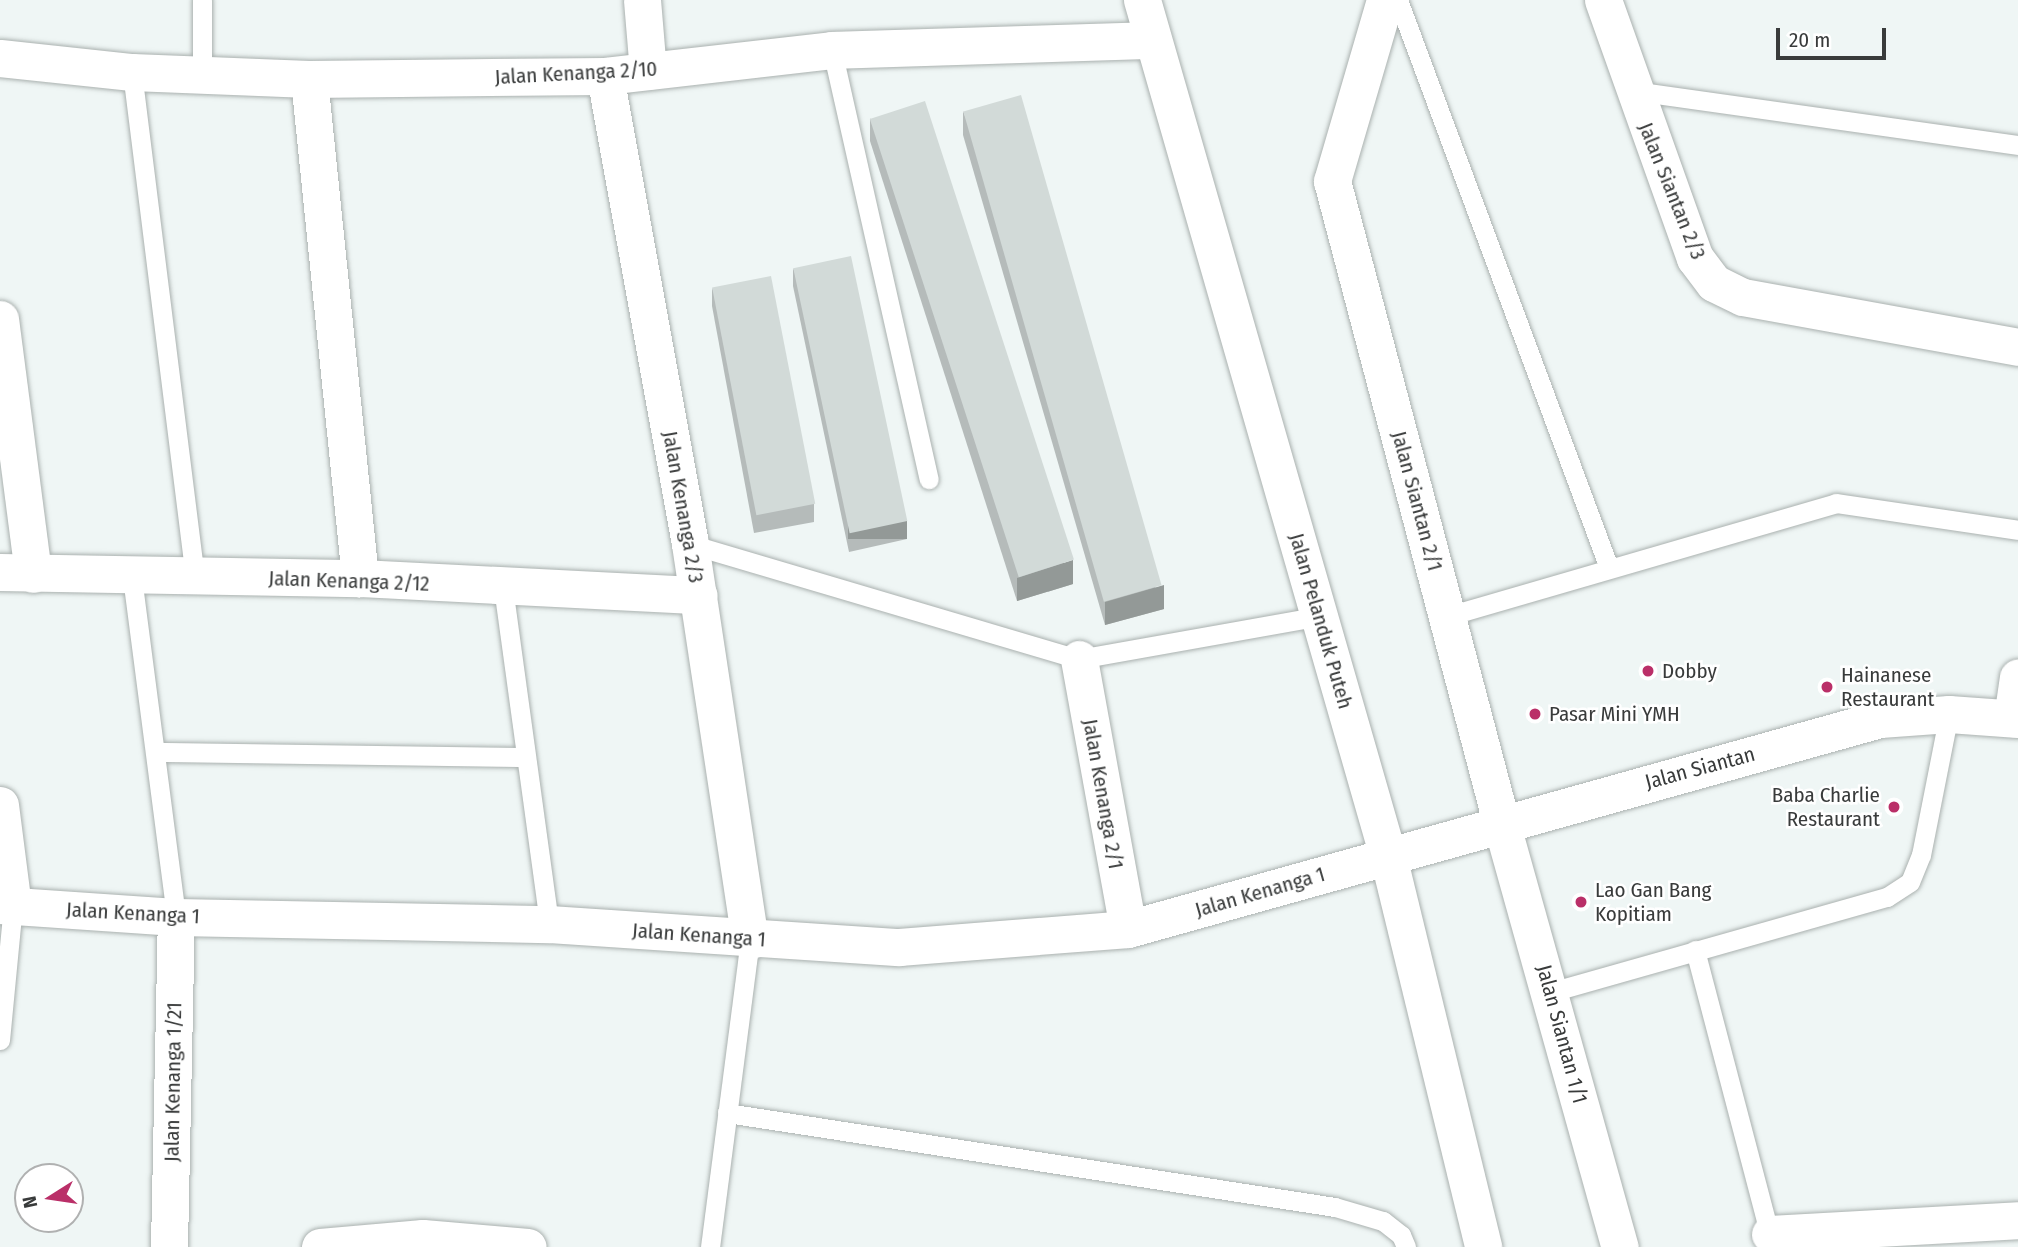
<!DOCTYPE html>
<style>
body{margin:0}
#map{position:relative;width:2018px;height:1247px;overflow:hidden;background:#eff6f5;font-family:"Fira Sans Condensed",sans-serif}
div>[style]{position:absolute}
[style*='--x']{left:calc(var(--x)*1px);top:calc(var(--y)*1px);width:calc(var(--w)*1px);rotate:calc(var(--a)*1deg)}
.roads{filter:drop-shadow(0 0 2px #aab1af) drop-shadow(0 0 2px #aab1af)}
.service>*{height:19px;margin:-9.5px;padding:0 9.5px;transform-origin:9.5px;border-radius:9.5px;background:#fff}
.minor>*{height:37px;margin:-18.5px;padding:0 18.5px;transform-origin:18.5px;border-radius:18.5px;background:#fff}
.wall>*{inset:0;background:#b5bbba}
.shaded-wall>*{inset:0;background:#939997;transform-origin:0 0}
.building>*{inset:0;background:#d2dad8;transform-origin:0 0}
.dots>*{width:19px;height:19px;translate:-50% -50%;box-sizing:border-box;border:4px solid #fff;border-radius:50%}
span{translate:-50% -50%;white-space:nowrap;text-align:center;line-height:1.15;-webkit-text-stroke:5px #fff;paint-order:stroke}
.street-label{font-size:21px;color:#393b3b}
.poi-label{font-size:21px;color:#393b3b}
.left{translate:0 -50%;text-align:left}
.right{translate:-100% -50%;text-align:right}
.north{position:absolute;left:14px;top:1163px;width:70px;height:70px;box-sizing:border-box;background:#fff;border:2px solid #b0b1b1;border-radius:50%;rotate:258deg;font-size:19px;font-weight:700;line-height:28px;text-align:center;color:#393b3b}
.north::after{content:'';display:block;margin:auto;width:24px;height:32px;background:#ba2f68;clip-path:polygon(50% 0,100% 100%,50% 72%,0 100%)}
.scale{position:absolute;left:1776px;top:28px;width:110px;height:32px;box-sizing:border-box;border:4px solid #393b3b;border-top:0;padding-left:9px;font-size:21px;line-height:24px;white-space:nowrap;color:#393b3b;-webkit-text-stroke:5px #fff;paint-order:stroke}
</style>
<div id="map">
<div class="roads">
<div class="service">
<i style="--x:202;--y:0;--w:76;--a:90"></i>
<i style="--x:1398;--y:0;--w:606;--a:69.62"></i>
<i style="--x:832;--y:50;--w:440;--a:77.3"></i>
<i style="--x:132;--y:72;--w:510;--a:82.9"></i>
<i style="--x:1634;--y:91;--w:388;--a:8"></i>
<i style="--x:690;--y:544;--w:406;--a:16.5"></i>
<i style="--x:1079;--y:659;--w:245;--a:-10.1"></i>
<i style="--x:132;--y:577;--w:343;--a:82.6"></i>
<i style="--x:503;--y:587;--w:340;--a:82.2"></i>
<i style="--x:1448;--y:616;--w:404;--a:-16.2"></i>
<i style="--x:1836;--y:503;--w:184;--a:8.4"></i>
<i style="--x:158;--y:752;--w:368;--a:0.8"></i>
<i style="--x:1695;--y:950;--w:300;--a:75.3"></i>
<i style="--x:1551;--y:992;--w:349;--a:-15.8"></i>
<i style="--x:1887;--y:897;--w:27;--a:-33"></i>
<i style="--x:1910;--y:882;--w:29;--a:-68"></i>
<i style="--x:1921;--y:855;--w:144;--a:-78.8"></i>
<i style="--x:0;--y:1040;--w:135;--a:-84.5"></i>
<i style="--x:727;--y:1113;--w:615;--a:8.79"></i>
<i style="--x:1335;--y:1207;--w:50;--a:16.3"></i>
<i style="--x:1383;--y:1221;--w:23;--a:38"></i>
<i style="--x:1401;--y:1235;--w:13;--a:67"></i>
<i style="--x:710;--y:1247;--w:310;--a:-82.6"></i>
</div>
<div class="minor">
<i style="--x:642;--y:0;--w:71;--a:85.2"></i>
<i style="--x:1142;--y:0;--w:891;--a:73.97"></i>
<i style="--x:1388;--y:856;--w:402;--a:76.3"></i>
<i style="--x:1385;--y:0;--w:189;--a:106.3"></i>
<i style="--x:1332;--y:181;--w:663;--a:75.23"></i>
<i style="--x:1501;--y:822;--w:441;--a:74.4"></i>
<i style="--x:1603;--y:0;--w:274;--a:70.4"></i>
<i style="--x:1695;--y:258;--w:31;--a:53"></i>
<i style="--x:1714;--y:283;--w:32;--a:26"></i>
<i style="--x:1743;--y:297;--w:280;--a:10.3"></i>
<i style="--x:0;--y:58;--w:133;--a:6.1"></i>
<i style="--x:132;--y:72;--w:177;--a:2.3"></i>
<i style="--x:309;--y:79;--w:296;--a:-0.6"></i>
<i style="--x:605;--y:76;--w:228;--a:-6.5"></i>
<i style="--x:832;--y:50;--w:320;--a:-1.8"></i>
<i style="--x:605;--y:76;--w:476;--a:79.7"></i>
<i style="--x:690;--y:544;--w:401;--a:81.4"></i>
<i style="--x:309;--y:79;--w:502;--a:84.16"></i>
<i style="--x:0;--y:319;--w:257;--a:82.6"></i>
<i style="--x:0;--y:572;--w:360;--a:1"></i>
<i style="--x:360;--y:578;--w:339;--a:2.9"></i>
<i style="--x:1079;--y:659;--w:274;--a:79.7"></i>
<i style="--x:2012;--y:718;--w:41;--a:-81.7"></i>
<i style="--x:0;--y:805;--w:102;--a:82.7"></i>
<i style="--x:0;--y:905;--w:176;--a:3.9"></i>
<i style="--x:176;--y:917;--w:373;--a:1.1"></i>
<i style="--x:549;--y:924;--w:351;--a:3.8"></i>
<i style="--x:899;--y:947;--w:230;--a:-4.5"></i>
<i style="--x:1128;--y:929;--w:781;--a:-15.6"></i>
<i style="--x:1880;--y:719;--w:69;--a:-4.1"></i>
<i style="--x:1949;--y:714;--w:69;--a:4.1"></i>
<i style="--x:1770;--y:1234;--w:248;--a:-3.2"></i>
<i style="--x:169;--y:1247;--w:330;--a:-88.8"></i>
<i style="--x:320;--y:1247;--w:103;--a:-5"></i>
<i style="--x:423;--y:1238;--w:105;--a:4.9"></i>
</div>
</div>
<div class="wall">
<i style="clip-path:polygon(963px 111px,1164px 609px,1105px 625px,963px 135px)"></i>
<i style="clip-path:polygon(870px 118px,1073px 584px,1017px 601px,870px 141px)"></i>
<i style="clip-path:polygon(793px 268px,907px 539px,849px 552px,793px 286px)"></i>
<i style="clip-path:polygon(712px 288px,814px 504px,814px 522px,754px 533px,712px 306px)"></i>
</div>
<div class="shaded-wall">
<i style="left:907px;top:521px;width:18px;height:59px;rotate:90deg"></i>
<i style="clip-path:polygon(1073px 560px,1073px 584px,1017px 601px,1017px 578px)"></i>
<i style="clip-path:polygon(1164px 585px,1164px 609px,1105px 625px,1105px 602px)"></i>
</div>
<div class="building">
<i style="left:1021px;top:95px;width:510px;height:60px;rotate:74deg"></i>
<i style="left:925px;top:101px;width:482px;height:58px;rotate:72deg"></i>
<i style="left:851px;top:256px;width:271px;height:59px;rotate:78deg"></i>
<i style="left:771px;top:276px;width:232px;height:60px;rotate:79deg"></i>
</div>
<div class="dots">
<i style="left:1648px;top:671px;background:#ba2f68"></i>
<i style="left:1827px;top:687px;background:#ba2f68"></i>
<i style="left:1535px;top:714px;background:#ba2f68"></i>
<i style="left:1894px;top:807px;background:#ba2f68"></i>
<i style="left:1581px;top:902px;background:#ba2f68"></i>
</div>
<div class="street-label">
<span style="left:576px;top:73px;rotate:-3deg">Jalan Kenanga 2/10</span>
<span style="left:1672px;top:191px;rotate:68deg">Jalan Siantan 2/3</span>
<span style="left:1417px;top:501px;rotate:75deg">Jalan Siantan 2/1</span>
<span style="left:683px;top:507px;rotate:80deg">Jalan Kenanga 2/3</span>
<span style="left:349px;top:581px;rotate:2deg">Jalan Kenanga 2/12</span>
<span style="left:1321px;top:621px;rotate:74deg">Jalan Pelanduk Puteh</span>
<span style="left:1700px;top:768px;rotate:-15deg">Jalan Siantan</span>
<span style="left:1103px;top:794px;rotate:80deg">Jalan Kenanga 2/1</span>
<span style="left:1260px;top:892px;rotate:-16deg">Jalan Kenanga 1</span>
<span style="left:133px;top:913px;rotate:3deg">Jalan Kenanga 1</span>
<span style="left:699px;top:935px;rotate:4deg">Jalan Kenanga 1</span>
<span style="left:1562px;top:1034px;rotate:75deg">Jalan Siantan 1/1</span>
<span style="left:173px;top:1082px;rotate:-89deg">Jalan Kenanga 1/21</span>
</div>
<div class="poi-label">
<span class="left" style="left:1662px;top:671px">Dobby</span>
<span class="left" style="left:1841px;top:687px">Hainanese<br>Restaurant</span>
<span class="left" style="left:1549px;top:714px">Pasar Mini YMH</span>
<span class="right" style="left:1880px;top:807px">Baba Charlie<br>Restaurant</span>
<span class="left" style="left:1595px;top:902px">Lao Gan Bang<br>Kopitiam</span>
</div>
<div class="north">N</div>
<div class="scale">20 m</div>
</div>
